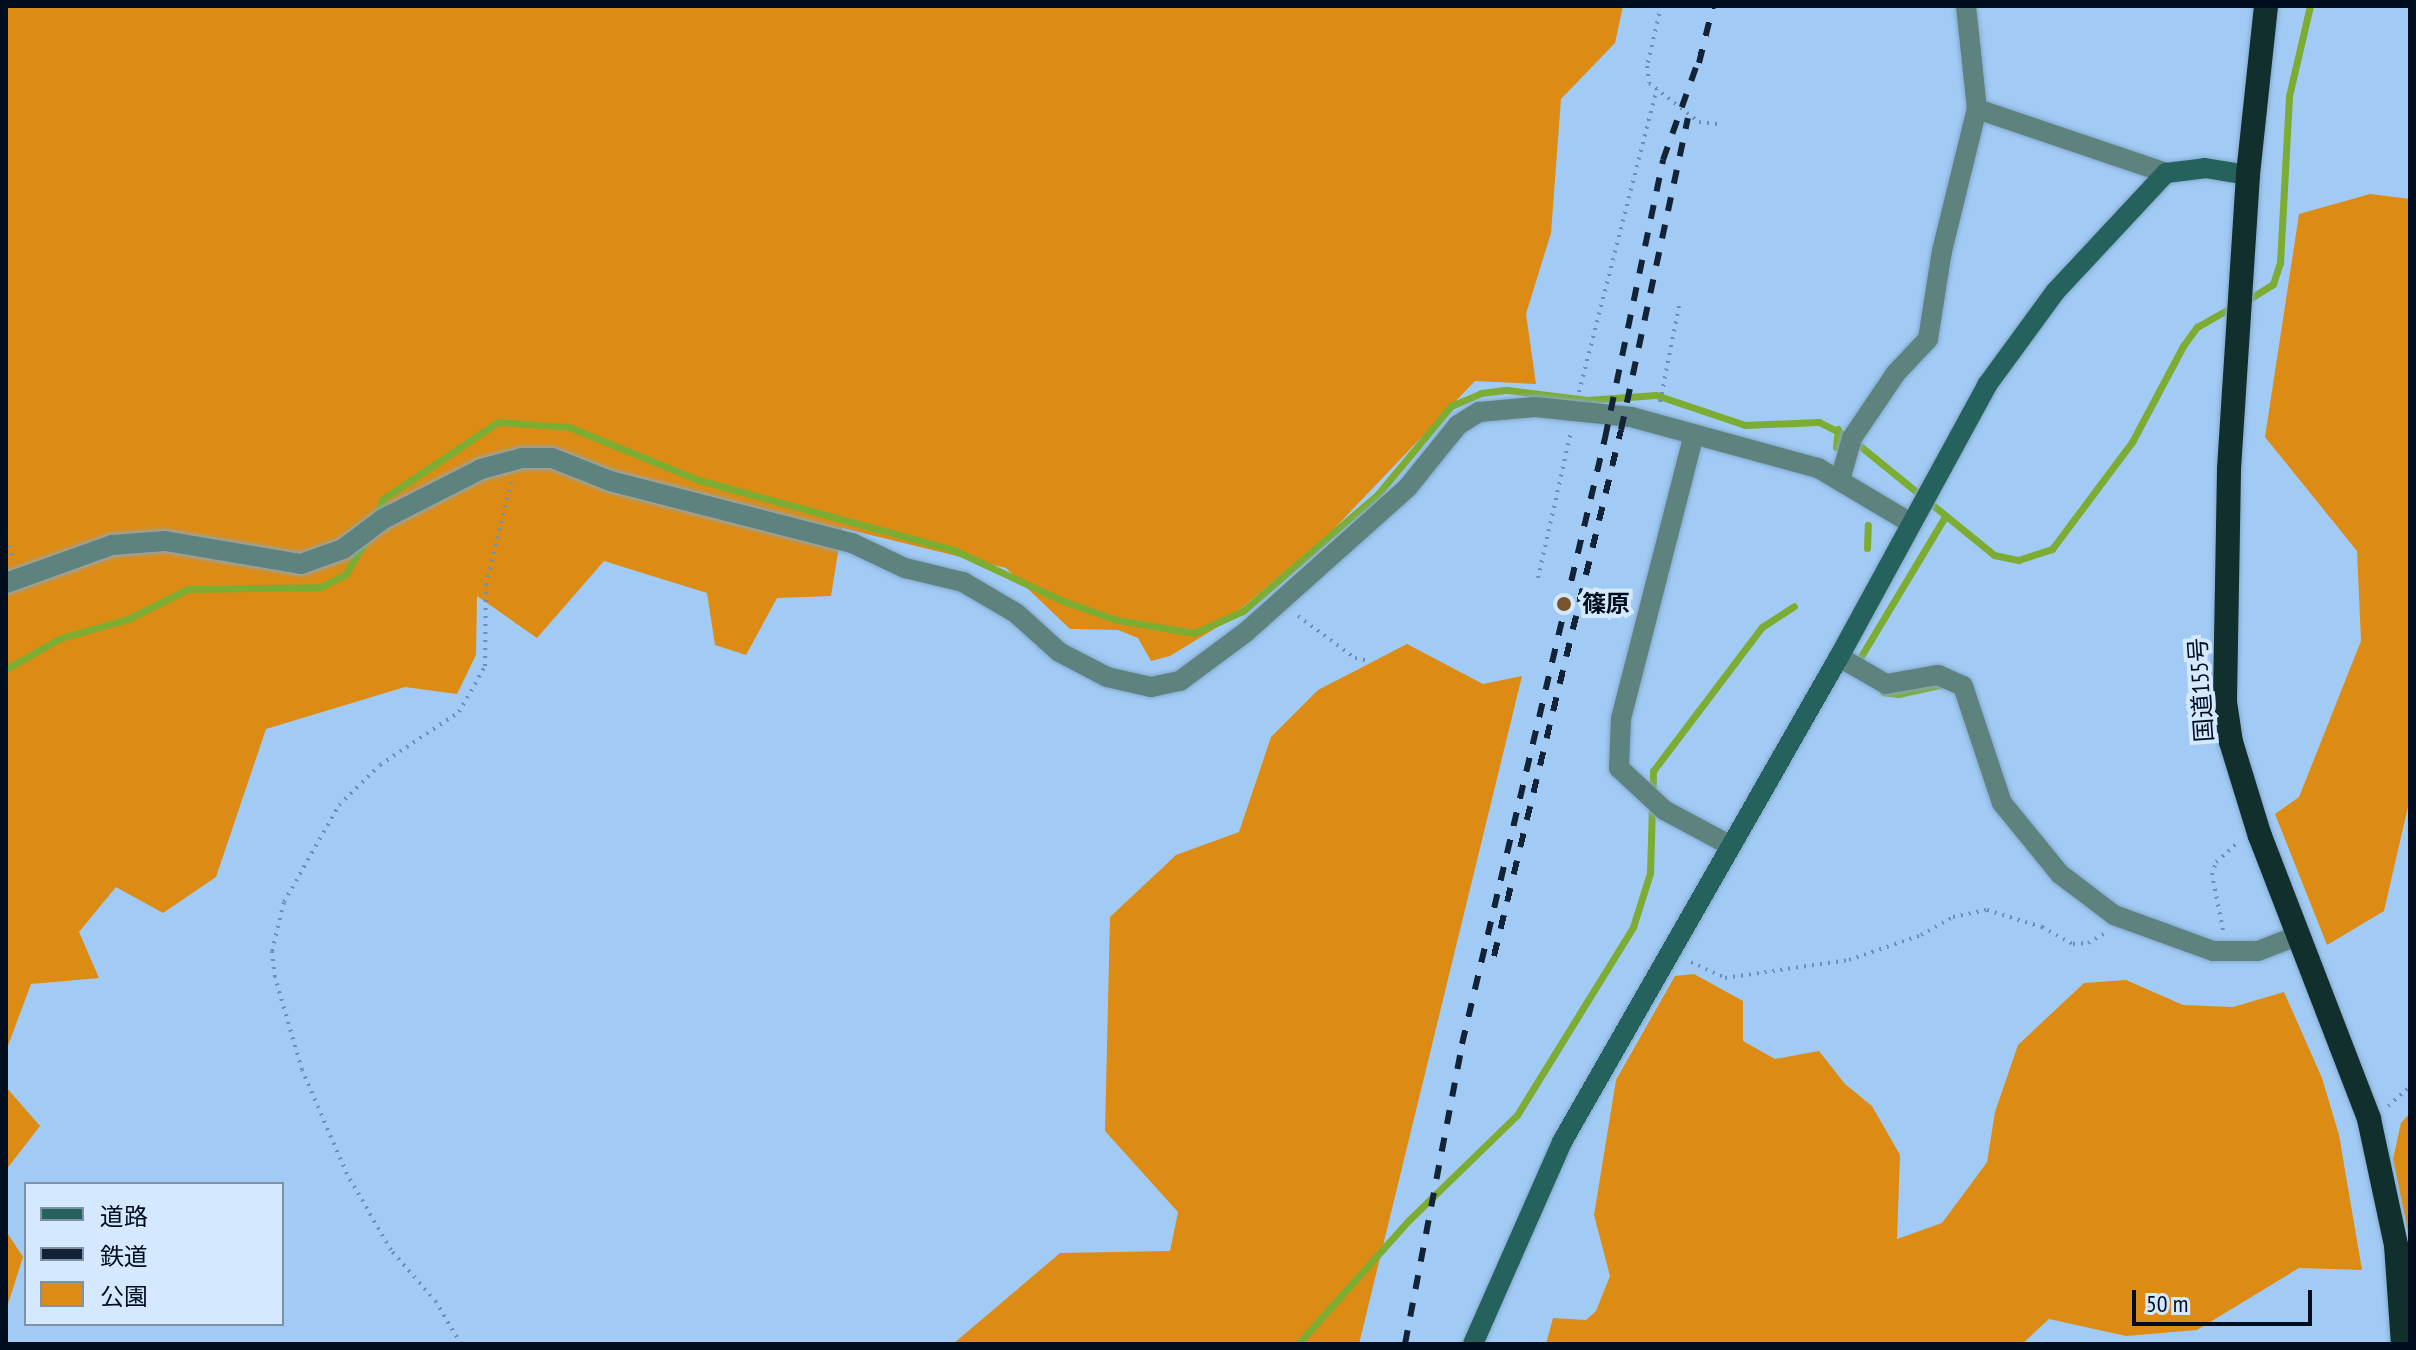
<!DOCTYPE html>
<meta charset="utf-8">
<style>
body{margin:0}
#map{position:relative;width:2416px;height:1350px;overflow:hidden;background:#a1cbf4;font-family:"PT Sans Narrow","Noto Sans JP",sans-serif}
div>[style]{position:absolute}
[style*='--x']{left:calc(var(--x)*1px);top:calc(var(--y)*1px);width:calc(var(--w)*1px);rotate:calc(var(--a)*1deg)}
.green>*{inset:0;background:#dc8c14}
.stream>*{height:7px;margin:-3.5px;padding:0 3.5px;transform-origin:3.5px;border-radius:3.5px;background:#7cad32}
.path>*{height:4px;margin-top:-2px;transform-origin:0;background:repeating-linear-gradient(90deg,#6f8fb1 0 2px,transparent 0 8px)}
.roads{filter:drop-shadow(0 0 2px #84a9ce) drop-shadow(0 0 2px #84a9ce)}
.street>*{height:20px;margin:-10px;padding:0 10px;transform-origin:10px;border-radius:10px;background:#5e837f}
.secondary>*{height:20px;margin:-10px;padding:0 10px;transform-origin:10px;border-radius:10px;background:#25625e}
.highway>*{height:24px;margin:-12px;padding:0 12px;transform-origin:12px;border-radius:12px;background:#102f2d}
.rail>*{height:6px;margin-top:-3px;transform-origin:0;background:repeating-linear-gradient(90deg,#122237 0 14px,transparent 0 28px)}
.dots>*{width:22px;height:22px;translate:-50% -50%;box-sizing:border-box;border:4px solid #d4e9ff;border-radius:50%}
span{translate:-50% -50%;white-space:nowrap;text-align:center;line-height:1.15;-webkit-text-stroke:8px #d4e9ff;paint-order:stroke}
.poi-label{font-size:24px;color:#000d1f;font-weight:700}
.left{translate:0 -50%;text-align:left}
.street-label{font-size:24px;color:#000d1f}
.frame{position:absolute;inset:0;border:8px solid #000d1f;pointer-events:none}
.legend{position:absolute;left:24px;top:1182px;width:260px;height:144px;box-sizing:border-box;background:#d4e9ff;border:2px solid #7f91a5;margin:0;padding:10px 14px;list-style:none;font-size:24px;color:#000d1f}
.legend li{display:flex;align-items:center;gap:16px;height:40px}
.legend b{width:40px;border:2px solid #7f91a5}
.scale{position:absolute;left:2132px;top:1290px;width:180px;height:36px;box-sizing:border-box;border:4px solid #000d1f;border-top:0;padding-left:10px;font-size:24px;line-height:28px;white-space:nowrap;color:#000d1f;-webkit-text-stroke:6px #d4e9ff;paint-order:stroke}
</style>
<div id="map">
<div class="green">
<i style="clip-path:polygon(6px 6px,1623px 6px,1615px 43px,1561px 99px,1551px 233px,1526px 314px,1536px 384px,1475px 381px,1330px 533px,1224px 623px,1170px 656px,1151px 661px,1138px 638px,1118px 630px,1070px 629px,1006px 568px,842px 528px,831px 596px,777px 598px,746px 655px,715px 645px,707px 593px,604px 561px,537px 638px,477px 596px,476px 655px,457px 694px,405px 687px,266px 729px,216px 877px,163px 913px,116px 887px,79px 932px,99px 978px,31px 984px,6px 1051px)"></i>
<i style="clip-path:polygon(2370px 194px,2410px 199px,2410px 798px,2384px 911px,2327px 945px,2275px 814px,2299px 797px,2361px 641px,2357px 551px,2265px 437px,2299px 214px)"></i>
<i style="clip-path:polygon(1407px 644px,1483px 684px,1522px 676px,1359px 1344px,953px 1344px,1060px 1253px,1170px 1251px,1178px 1212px,1105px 1131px,1110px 917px,1176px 855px,1239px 832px,1271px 737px,1318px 690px)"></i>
<i style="clip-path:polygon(1694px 974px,1743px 1001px,1743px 1041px,1775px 1059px,1819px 1051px,1845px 1084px,1872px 1106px,1900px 1155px,1897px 1239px,1942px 1223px,1971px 1184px,1987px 1162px,1995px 1112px,2018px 1045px,2084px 983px,2126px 980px,2183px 1005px,2233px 1007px,2284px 992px,2322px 1078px,2339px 1135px,2362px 1270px,2299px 1268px,2197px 1330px,2126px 1336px,2049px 1319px,2022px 1344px,1546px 1344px,1553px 1318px,1586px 1320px,1596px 1311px,1610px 1276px,1594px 1215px,1616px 1080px,1675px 976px)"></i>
<i style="clip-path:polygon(6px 1087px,40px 1126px,6px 1170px)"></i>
<i style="clip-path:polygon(2410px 1113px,2410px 1242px,2393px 1159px,2401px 1123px)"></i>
<i style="clip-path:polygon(6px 1231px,23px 1257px,6px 1310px)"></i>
</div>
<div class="stream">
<i style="--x:2246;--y:301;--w:32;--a:-32"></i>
<i style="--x:2273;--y:284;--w:22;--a:-72"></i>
<i style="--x:2280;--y:263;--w:167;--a:-86.9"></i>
<i style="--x:2289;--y:96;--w:92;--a:-76.9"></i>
<i style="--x:1836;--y:447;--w:18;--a:-84"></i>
<i style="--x:375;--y:518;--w:21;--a:-67"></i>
<i style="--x:383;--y:499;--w:138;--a:-33.8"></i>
<i style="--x:498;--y:422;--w:71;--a:4"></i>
<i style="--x:569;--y:427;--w:139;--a:22.3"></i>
<i style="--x:698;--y:480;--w:265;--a:15.3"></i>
<i style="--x:954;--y:550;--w:120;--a:25.1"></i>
<i style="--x:1063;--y:601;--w:57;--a:19.4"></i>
<i style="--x:1117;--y:620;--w:78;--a:9.6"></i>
<i style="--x:1194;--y:633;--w:54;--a:-24.2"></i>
<i style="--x:1243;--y:611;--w:179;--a:-40.9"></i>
<i style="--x:1378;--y:494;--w:114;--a:-50.3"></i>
<i style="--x:1451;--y:406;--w:33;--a:-23"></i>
<i style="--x:1481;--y:393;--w:26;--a:-7"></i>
<i style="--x:1507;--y:390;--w:81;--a:7.1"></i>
<i style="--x:1587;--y:400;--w:69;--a:-4.1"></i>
<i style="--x:1656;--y:395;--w:94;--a:18.6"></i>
<i style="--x:1745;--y:425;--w:74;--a:-2.3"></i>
<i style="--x:1819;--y:422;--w:34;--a:27"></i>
<i style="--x:1849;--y:437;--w:187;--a:39.1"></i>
<i style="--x:1994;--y:555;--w:25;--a:12"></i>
<i style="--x:2018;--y:560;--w:36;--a:-18"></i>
<i style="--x:2052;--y:549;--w:134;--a:-53.2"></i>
<i style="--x:2132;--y:442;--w:109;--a:-62"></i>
<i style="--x:2183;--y:346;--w:24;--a:-54"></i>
<i style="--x:2197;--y:327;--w:43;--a:-29.6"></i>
<i style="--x:1867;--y:548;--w:23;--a:-88"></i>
<i style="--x:1857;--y:663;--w:169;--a:-59"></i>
<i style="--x:6;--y:669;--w:63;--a:-29.4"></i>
<i style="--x:61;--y:638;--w:70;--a:-15.8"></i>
<i style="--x:128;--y:619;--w:67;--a:-26.6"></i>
<i style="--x:188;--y:589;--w:133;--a:-0.9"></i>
<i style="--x:321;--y:587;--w:27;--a:-27"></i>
<i style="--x:345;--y:575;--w:41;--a:-59"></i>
<i style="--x:1883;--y:692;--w:15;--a:8"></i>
<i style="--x:1898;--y:694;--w:42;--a:-12.4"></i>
<i style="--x:1298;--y:1344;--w:166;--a:-48.2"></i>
<i style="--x:1409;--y:1220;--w:151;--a:-44.2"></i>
<i style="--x:1517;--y:1115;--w:221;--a:-58.3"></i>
<i style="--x:1633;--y:927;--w:57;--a:-72.5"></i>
<i style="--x:1650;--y:873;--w:102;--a:-88.3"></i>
<i style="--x:1653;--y:771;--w:181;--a:-52.9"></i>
<i style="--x:1762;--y:627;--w:38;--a:-33"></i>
</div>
<div class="path">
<i style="--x:1661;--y:6;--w:62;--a:103.1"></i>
<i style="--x:1647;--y:66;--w:17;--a:83"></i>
<i style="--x:1649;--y:83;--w:63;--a:38"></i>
<i style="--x:1699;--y:122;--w:19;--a:6"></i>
<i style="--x:1579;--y:392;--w:313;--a:-75.6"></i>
<i style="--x:1660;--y:402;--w:98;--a:-78.8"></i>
<i style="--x:6;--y:538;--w:21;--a:71"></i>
<i style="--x:1538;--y:578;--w:150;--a:-77.3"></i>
<i style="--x:1298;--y:616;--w:71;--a:36.4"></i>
<i style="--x:1355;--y:658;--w:14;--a:12"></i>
<i style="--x:2223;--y:930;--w:56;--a:-101.3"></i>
<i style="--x:2212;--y:875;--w:14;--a:-73"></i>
<i style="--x:2216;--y:862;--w:28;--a:-42"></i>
<i style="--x:1691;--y:962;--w:38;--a:25"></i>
<i style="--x:1725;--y:978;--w:125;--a:-8.3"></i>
<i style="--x:1849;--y:960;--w:76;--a:-19.1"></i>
<i style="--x:1921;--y:935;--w:37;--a:-29"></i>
<i style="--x:1953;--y:917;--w:35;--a:-12"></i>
<i style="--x:1987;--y:910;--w:58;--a:17.2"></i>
<i style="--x:2042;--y:927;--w:35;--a:29"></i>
<i style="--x:2073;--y:944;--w:15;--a:-4"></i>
<i style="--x:2088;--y:943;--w:20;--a:-30"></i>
<i style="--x:2388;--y:1106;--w:30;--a:-42"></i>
<i style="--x:461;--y:1344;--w:49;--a:-120.8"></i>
<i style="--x:436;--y:1302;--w:69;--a:-130.9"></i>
<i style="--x:391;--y:1250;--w:88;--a:-120.1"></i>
<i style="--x:347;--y:1174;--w:113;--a:-113.4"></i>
<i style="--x:302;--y:1070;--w:97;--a:-106.2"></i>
<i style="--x:275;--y:977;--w:26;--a:-97"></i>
<i style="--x:272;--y:951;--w:50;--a:-76.2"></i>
<i style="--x:284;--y:902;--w:112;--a:-60.4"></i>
<i style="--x:339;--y:805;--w:57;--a:-44.3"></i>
<i style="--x:380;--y:765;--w:95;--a:-33.9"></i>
<i style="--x:459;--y:712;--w:53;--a:-60.5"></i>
<i style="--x:485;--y:666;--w:81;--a:-89.3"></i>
<i style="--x:486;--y:585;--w:106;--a:-76.4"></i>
</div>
<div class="roads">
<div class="street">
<i style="--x:1977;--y:109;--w:200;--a:18.7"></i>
<i style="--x:1693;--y:438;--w:289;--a:104.4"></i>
<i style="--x:1621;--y:718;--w:50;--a:92.3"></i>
<i style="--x:1619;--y:768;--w:62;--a:43"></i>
<i style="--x:1664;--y:810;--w:76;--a:28.2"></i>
<i style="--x:1840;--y:480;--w:44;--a:-74.1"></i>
<i style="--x:1852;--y:438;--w:78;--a:-55.9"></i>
<i style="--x:1896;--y:373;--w:47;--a:-46.7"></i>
<i style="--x:1928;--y:339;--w:89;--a:-81"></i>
<i style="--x:1942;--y:251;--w:146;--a:-76.2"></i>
<i style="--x:1977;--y:109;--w:104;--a:-96.1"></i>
<i style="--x:6;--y:583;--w:113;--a:-19.7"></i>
<i style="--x:112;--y:545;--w:53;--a:-4.3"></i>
<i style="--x:165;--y:541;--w:138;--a:9.6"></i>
<i style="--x:301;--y:564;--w:45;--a:-19.7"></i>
<i style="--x:343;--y:549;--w:50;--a:-36.9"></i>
<i style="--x:383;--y:519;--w:110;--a:-27"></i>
<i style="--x:481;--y:469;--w:42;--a:-15"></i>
<i style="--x:522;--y:458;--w:30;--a:0"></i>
<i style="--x:552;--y:458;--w:62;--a:21.6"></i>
<i style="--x:610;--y:481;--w:250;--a:14.4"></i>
<i style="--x:852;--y:543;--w:59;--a:25.3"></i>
<i style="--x:905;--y:568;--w:60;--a:13.6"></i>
<i style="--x:963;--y:582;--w:61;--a:30.3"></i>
<i style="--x:1016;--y:613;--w:58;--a:42.2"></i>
<i style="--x:1059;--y:652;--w:54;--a:27.5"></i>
<i style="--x:1107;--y:677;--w:45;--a:12.8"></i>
<i style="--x:1151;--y:687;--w:30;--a:-12"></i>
<i style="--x:1180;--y:681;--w:82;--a:-36.6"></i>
<i style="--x:1246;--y:632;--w:217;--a:-41.8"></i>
<i style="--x:1408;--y:487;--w:80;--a:-51.1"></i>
<i style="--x:1458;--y:425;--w:25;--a:-32"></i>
<i style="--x:1479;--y:412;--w:56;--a:-5.1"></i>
<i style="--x:1535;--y:407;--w:97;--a:5.9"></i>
<i style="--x:1631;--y:417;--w:194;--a:15.3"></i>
<i style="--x:1818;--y:468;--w:106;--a:30.7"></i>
<i style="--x:1839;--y:657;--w:54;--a:29.9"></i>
<i style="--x:1886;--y:684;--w:53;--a:-9.8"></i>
<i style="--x:1938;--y:675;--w:27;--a:24"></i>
<i style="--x:1963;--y:686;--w:123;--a:71.6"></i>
<i style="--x:2002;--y:803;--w:92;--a:50.8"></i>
<i style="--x:2060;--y:874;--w:68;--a:37.2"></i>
<i style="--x:2114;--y:915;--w:105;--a:20"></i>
<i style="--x:2213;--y:951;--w:45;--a:0"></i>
<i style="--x:2258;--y:951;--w:42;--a:-21"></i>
</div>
<div class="secondary">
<i style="--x:1473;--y:1344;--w:221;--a:-66.2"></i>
<i style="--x:1562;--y:1142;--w:559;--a:-60.27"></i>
<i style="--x:1839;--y:657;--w:310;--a:-61.4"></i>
<i style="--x:1987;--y:385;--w:115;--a:-53.8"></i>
<i style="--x:2055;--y:292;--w:163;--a:-47"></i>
<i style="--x:2166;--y:173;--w:39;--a:-7"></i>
<i style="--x:2205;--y:168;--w:44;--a:9.2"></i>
</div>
<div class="highway">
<i style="--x:2266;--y:6;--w:170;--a:96.1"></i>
<i style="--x:2248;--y:175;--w:296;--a:93.7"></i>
<i style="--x:2229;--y:470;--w:232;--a:91"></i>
<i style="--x:2225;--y:702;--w:40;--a:81.5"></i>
<i style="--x:2231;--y:742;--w:98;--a:72.9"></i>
<i style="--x:2260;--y:836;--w:303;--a:68.9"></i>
<i style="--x:2369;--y:1119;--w:129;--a:77.9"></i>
<i style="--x:2396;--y:1245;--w:99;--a:86"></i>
</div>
</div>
<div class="rail">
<i style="--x:1699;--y:63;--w:59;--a:-76.2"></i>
<i style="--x:1494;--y:956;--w:541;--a:-76.43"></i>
<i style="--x:1621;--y:430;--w:319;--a:-77.9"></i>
<i style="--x:1405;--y:1344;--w:305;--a:-79.2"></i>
<i style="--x:1462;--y:1044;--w:623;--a:-76.72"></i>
<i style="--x:1605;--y:438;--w:284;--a:-78.2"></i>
<i style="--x:1663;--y:160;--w:114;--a:-70.4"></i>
</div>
<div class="dots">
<i style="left:1564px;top:604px;background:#77542d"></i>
</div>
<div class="poi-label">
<span class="left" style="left:1582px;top:604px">篠原</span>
</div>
<div class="street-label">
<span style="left:2201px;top:690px;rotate:-94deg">国道155号</span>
</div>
<div class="frame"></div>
<ul class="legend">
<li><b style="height:10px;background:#25625e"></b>道路</li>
<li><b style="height:10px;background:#122237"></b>鉄道</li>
<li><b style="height:22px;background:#dc8c14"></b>公園</li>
</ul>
<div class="scale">50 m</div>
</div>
